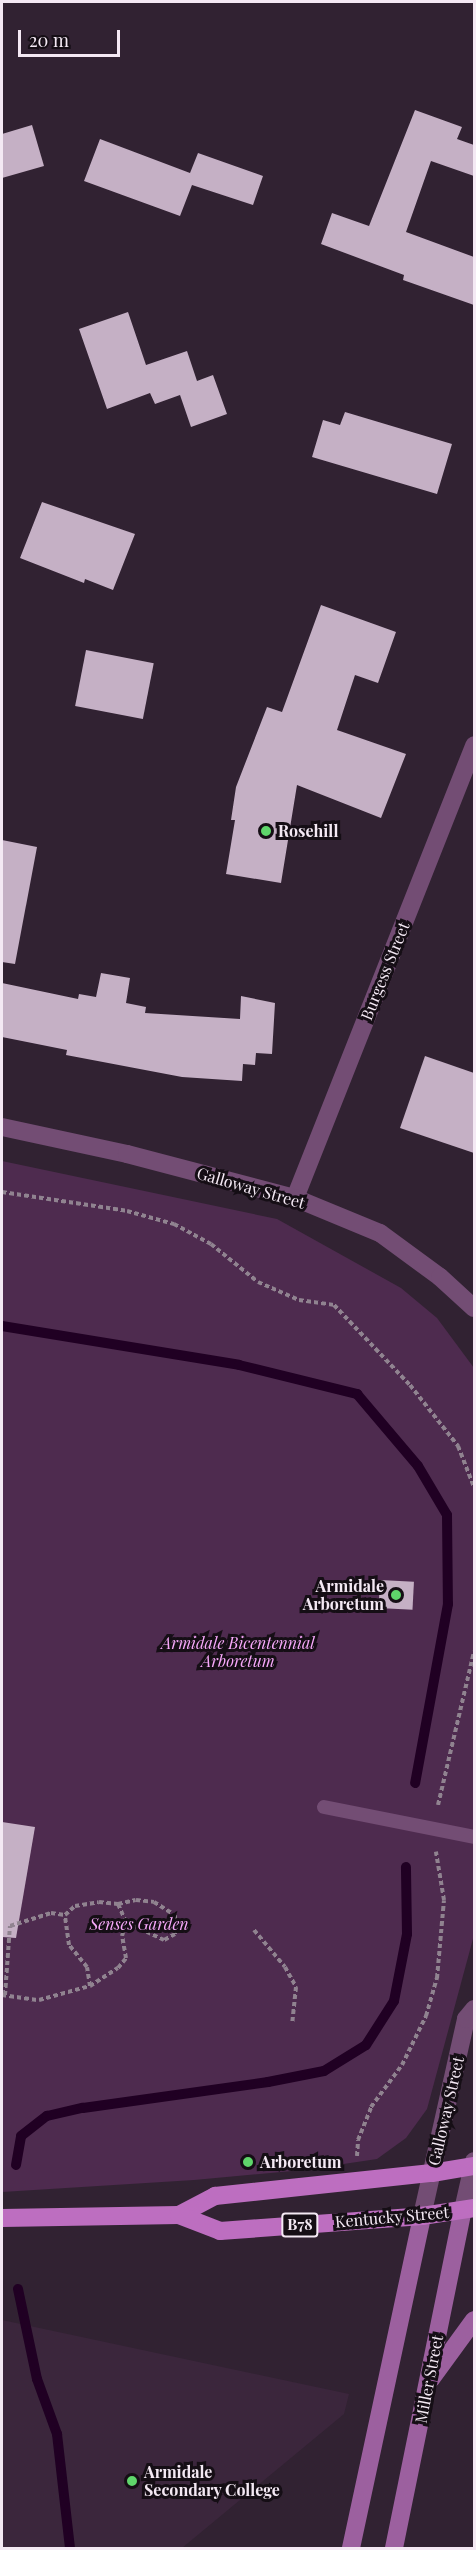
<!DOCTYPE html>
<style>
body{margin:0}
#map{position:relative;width:476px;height:2550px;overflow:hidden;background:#312232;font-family:"Playfair Display",serif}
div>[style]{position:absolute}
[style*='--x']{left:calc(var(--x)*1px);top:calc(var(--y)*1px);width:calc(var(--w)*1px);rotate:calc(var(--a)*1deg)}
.built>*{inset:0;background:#3b263c}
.green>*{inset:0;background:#4e2b4f}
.stream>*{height:10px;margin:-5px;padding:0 5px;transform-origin:5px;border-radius:5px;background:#200023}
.building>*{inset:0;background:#c5b0c5;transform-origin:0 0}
.path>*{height:4px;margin-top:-2px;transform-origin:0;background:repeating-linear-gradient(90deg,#908390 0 4.5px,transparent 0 7.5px)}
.service>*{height:14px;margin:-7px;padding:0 7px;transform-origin:7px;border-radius:7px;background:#734d74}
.minor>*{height:18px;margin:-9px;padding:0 9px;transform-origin:9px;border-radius:9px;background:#734d74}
.tertiary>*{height:18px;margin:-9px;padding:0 9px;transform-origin:9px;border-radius:9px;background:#734d74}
.secondary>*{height:18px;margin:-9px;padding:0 9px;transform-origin:9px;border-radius:9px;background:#9c609f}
.primary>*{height:18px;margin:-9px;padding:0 9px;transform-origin:9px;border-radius:9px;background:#bd6ec0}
.dots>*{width:16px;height:16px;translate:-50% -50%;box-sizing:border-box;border:3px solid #150e15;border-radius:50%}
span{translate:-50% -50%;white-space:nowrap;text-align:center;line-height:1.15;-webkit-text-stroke:6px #150e15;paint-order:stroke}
.shield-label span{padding:2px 4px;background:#150e15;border:2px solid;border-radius:4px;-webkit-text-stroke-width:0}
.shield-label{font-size:15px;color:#f4e9f4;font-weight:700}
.poi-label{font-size:16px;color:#f4e9f4;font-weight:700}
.left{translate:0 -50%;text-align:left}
.right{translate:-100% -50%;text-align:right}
.street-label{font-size:16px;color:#f4e9f4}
.park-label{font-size:16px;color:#f8a9fb;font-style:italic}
.frame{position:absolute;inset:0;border:3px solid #f4e9f4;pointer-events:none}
.scale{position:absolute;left:18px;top:30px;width:102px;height:27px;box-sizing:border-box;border:3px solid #f4e9f4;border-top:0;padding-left:8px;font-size:18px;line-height:21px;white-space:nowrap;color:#f4e9f4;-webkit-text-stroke:4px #150e15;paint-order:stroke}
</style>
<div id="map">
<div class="built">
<i style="clip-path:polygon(2px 2320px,349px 2394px,344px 2414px,182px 2548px,2px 2548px)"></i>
</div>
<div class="green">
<i style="clip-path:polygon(2px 1161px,277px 1219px,401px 1288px,437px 1318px,474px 1368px,474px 1935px,427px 2109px,406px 2138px,377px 2159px,303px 2170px,194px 2180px,2px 2192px)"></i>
</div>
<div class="stream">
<i style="--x:2;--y:1326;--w:240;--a:9.3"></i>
<i style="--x:239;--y:1365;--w:122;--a:13.8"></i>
<i style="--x:357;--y:1394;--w:94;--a:49.7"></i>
<i style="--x:418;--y:1466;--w:57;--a:59.4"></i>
<i style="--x:447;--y:1515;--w:89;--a:89.4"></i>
<i style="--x:448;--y:1604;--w:182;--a:100.4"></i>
<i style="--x:16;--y:2165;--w:29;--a:-80"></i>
<i style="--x:21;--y:2136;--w:33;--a:-38"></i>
<i style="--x:47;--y:2116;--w:37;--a:-13"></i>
<i style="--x:83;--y:2108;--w:187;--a:-8"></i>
<i style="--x:268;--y:2082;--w:57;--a:-11.1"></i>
<i style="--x:324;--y:2071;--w:49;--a:-31.8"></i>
<i style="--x:366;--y:2045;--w:52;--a:-57.5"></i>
<i style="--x:394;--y:2001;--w:68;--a:-79"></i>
<i style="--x:407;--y:1934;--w:67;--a:-90.9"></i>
<i style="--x:18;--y:2289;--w:92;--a:78.1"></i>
<i style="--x:37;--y:2379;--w:59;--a:70"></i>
<i style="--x:57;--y:2434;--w:115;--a:83.5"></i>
</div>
<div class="building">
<i style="clip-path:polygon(415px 110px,462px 127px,457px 139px,474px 145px,474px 176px,431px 161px,406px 232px,474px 257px,474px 305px,403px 280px,404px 275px,321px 244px,332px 213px,369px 226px)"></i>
<i style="clip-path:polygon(32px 125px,44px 166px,2px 178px,2px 134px)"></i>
<i style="clip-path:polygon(100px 139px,190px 173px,198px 153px,263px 176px,253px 205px,192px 185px,180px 216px,84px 181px)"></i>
<i style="clip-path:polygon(128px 312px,146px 365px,187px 351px,197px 381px,213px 375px,227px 414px,191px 427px,180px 395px,155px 404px,150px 393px,107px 409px,79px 329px)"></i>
<i style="clip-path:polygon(345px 412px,452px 444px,437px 494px,312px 457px,323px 420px,340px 425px)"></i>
<i style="clip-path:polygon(42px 502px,135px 534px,113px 590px,85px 579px,84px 583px,20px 558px)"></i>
<i style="clip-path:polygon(321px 605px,396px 632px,378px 683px,355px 675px,337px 730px,406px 754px,381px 818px,297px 785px,281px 883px,226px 874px,235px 820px,231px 820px,236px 787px,267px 707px,282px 712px)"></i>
<i style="left:86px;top:650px;width:69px;height:57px;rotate:11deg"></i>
<i style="clip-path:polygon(2px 840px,37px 847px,15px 964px,2px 962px)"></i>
<i style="clip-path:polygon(101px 973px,130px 978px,126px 1003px,146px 1007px,145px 1013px,240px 1019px,241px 996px,275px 1003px,272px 1054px,256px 1053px,255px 1065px,243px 1064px,242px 1081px,182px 1077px,66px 1055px,67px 1050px,2px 1037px,2px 983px,78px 999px,79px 994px,96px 997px)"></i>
<i style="clip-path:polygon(425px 1056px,474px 1073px,474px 1153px,400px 1128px)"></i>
<i style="left:380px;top:1580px;width:34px;height:28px;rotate:3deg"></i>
<i style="clip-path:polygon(2px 1822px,35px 1827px,16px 1938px,2px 1937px)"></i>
</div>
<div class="path">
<i style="--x:2;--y:1192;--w:126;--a:8.6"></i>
<i style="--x:127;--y:1211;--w:49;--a:15.5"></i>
<i style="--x:174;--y:1224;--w:42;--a:28.4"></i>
<i style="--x:211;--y:1244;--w:60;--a:39"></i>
<i style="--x:258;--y:1282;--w:45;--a:23.7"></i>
<i style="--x:299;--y:1300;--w:35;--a:8"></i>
<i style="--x:334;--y:1305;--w:110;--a:46.5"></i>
<i style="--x:410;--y:1385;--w:78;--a:51.8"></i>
<i style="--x:458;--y:1446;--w:44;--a:68.7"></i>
<i style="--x:438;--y:1805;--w:158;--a:-76.8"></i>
<i style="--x:136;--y:1900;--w:18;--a:6"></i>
<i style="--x:154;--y:1902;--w:25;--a:32"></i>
<i style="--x:175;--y:1915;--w:19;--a:90"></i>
<i style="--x:175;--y:1934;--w:13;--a:151"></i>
<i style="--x:164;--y:1940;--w:42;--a:-154.7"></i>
<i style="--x:126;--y:1922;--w:20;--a:-114"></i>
<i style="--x:118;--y:1904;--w:18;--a:-13"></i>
<i style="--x:254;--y:1930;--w:48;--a:50"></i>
<i style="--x:285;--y:1967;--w:23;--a:61"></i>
<i style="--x:296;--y:1987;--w:37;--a:96"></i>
<i style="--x:90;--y:1986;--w:19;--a:-99"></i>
<i style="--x:87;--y:1967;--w:28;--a:-129"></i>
<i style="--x:69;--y:1945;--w:30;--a:-98"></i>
<i style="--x:65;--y:1915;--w:13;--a:-42"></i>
<i style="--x:75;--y:1906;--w:24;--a:-9"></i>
<i style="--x:99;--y:1902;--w:19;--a:6"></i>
<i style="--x:2;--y:1995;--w:37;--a:8"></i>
<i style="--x:39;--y:2000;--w:53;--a:-15.4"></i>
<i style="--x:90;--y:1986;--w:33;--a:-33"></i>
<i style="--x:118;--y:1968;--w:13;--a:-51"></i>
<i style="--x:126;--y:1958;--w:22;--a:-100"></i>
<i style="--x:122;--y:1936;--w:15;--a:-74"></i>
<i style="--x:5;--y:1995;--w:69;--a:-85.9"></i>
<i style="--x:10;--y:1926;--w:43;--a:-17.6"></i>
<i style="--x:51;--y:1913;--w:14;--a:8"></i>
<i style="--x:357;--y:2156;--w:16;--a:-86"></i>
<i style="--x:358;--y:2140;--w:35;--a:-68"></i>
<i style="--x:371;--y:2107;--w:52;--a:-53.6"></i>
<i style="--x:402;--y:2065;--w:55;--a:-63.9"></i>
<i style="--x:426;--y:2016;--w:40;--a:-74"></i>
<i style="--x:437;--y:1978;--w:78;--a:-84.9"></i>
<i style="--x:444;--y:1900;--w:49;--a:-99.5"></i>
</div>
<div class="service">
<i style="--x:324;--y:1807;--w:153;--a:11.3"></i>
</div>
<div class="minor">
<i style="--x:295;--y:1198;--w:487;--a:-68.4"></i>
</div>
<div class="tertiary">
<i style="--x:2;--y:1127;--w:128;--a:12.2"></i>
<i style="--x:127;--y:1154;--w:174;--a:14.7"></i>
<i style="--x:295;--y:1198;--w:92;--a:22.4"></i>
<i style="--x:380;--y:1233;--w:74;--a:36.3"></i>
<i style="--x:440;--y:1277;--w:46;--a:42.4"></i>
<i style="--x:463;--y:2210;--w:50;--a:-77.3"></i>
<i style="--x:422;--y:2216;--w:202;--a:-77.4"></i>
<i style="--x:466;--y:2019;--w:13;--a:-51"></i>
</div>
<div class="secondary">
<i style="--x:431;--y:2379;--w:73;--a:-53.9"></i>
<i style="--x:351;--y:2548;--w:340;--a:-77.9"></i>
<i style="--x:394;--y:2548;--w:345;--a:-78.5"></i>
</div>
<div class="primary">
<i style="--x:179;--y:2215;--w:41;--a:-27.8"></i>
<i style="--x:215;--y:2196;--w:218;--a:-6.1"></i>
<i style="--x:432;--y:2173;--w:43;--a:-9.5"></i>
<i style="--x:2;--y:2218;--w:177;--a:-1"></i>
<i style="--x:179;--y:2215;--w:44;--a:21.3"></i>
<i style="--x:220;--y:2231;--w:203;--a:-4.2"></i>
<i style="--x:422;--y:2216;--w:53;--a:-8.7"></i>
</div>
<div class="dots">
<i style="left:266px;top:831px;background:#5fd56b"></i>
<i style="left:396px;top:1595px;background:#5fd56b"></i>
<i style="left:248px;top:2162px;background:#5fd56b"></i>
<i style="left:132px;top:2481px;background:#5fd56b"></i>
</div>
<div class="shield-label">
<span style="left:300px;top:2225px">B78</span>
</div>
<div class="poi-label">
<span class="left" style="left:278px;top:831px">Rosehill</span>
<span class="right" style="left:384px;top:1595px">Armidale<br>Arboretum</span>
<span class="left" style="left:260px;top:2162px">Arboretum</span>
<span class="left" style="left:144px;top:2481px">Armidale<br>Secondary College</span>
</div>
<div class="street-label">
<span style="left:385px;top:971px;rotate:-68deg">Burgess Street</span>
<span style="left:251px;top:1188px;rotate:16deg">Galloway Street</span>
<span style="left:446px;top:2111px;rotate:-77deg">Galloway Street</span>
<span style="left:392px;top:2217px;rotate:-5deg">Kentucky Street</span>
<span style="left:429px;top:2379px;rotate:-79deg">Miller Street</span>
</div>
<div class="park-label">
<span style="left:238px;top:1652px">Armidale Bicentennial<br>Arboretum</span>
<span style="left:139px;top:1924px">Senses Garden</span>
</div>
<div class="frame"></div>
<div class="scale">20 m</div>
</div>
